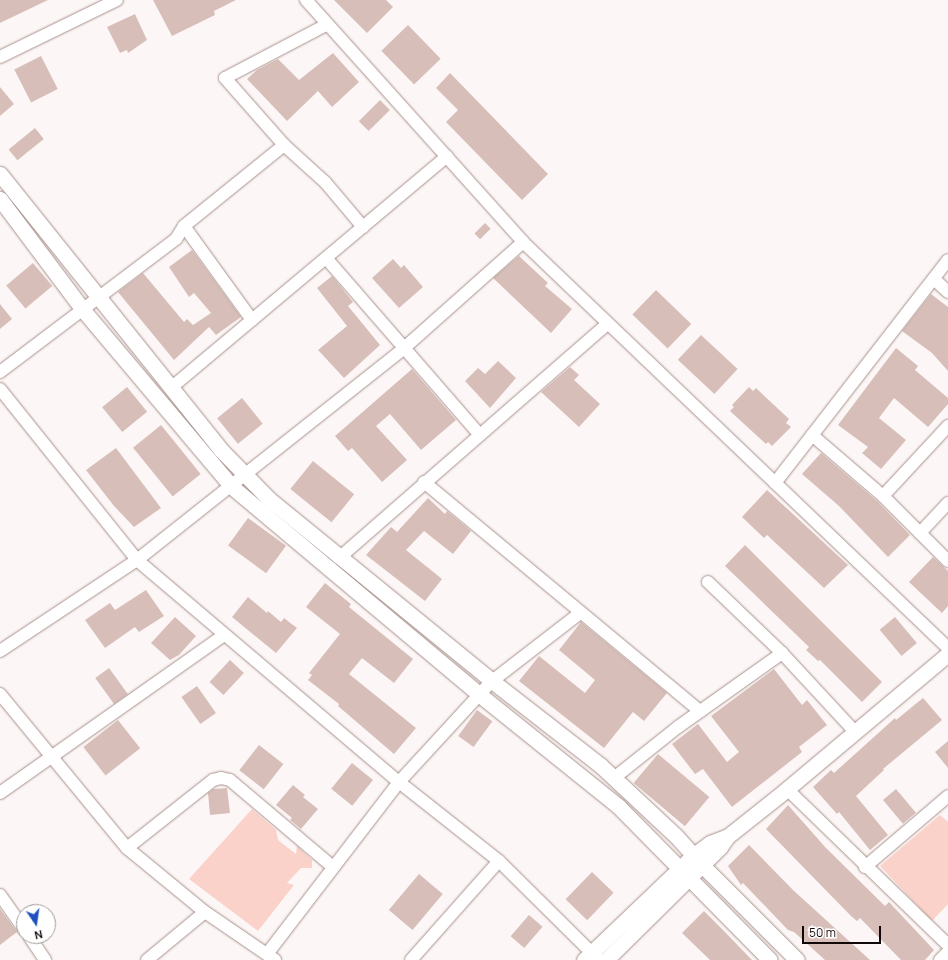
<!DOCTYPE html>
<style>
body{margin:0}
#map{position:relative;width:948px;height:960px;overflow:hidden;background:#fcf7f6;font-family:Manrope,sans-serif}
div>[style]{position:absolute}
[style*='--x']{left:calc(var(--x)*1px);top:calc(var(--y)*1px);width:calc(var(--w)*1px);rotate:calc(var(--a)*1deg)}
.green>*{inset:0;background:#fbd2c9}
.building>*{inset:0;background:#d8beb9;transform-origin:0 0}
.roads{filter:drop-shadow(0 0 1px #a9918c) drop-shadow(0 0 1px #a9918c)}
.minor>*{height:12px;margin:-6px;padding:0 6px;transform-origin:6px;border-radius:6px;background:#fff}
.tertiary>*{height:15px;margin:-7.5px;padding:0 7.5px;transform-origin:7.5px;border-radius:7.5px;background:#fff}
span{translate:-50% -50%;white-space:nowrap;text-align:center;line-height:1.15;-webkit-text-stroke:3px #fff;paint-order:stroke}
.north{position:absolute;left:16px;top:904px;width:40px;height:40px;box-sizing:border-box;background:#fff;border:1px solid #a09d9c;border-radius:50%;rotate:167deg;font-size:11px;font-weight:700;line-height:16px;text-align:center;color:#110908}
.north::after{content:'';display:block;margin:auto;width:14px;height:18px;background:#1d51be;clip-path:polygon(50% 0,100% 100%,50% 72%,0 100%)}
.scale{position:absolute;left:802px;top:926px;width:79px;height:18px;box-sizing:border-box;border:2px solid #110908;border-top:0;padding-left:5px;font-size:12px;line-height:14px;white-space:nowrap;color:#110908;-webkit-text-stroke:3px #fff;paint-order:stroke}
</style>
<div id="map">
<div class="green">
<i style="clip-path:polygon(252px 809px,276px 830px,278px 840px,296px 854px,297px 846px,312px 860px,312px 868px,301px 868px,287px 883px,294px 885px,258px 931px,189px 879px)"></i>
<i style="clip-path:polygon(940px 815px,948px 822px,948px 904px,932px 921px,880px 866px)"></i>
</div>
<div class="building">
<i style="clip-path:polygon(0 0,48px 0,0 23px)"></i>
<i style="clip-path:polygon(153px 0,236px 0,214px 11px,215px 15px,172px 36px)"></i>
<i style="clip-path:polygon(334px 0,386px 0,393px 7px,367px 33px)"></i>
<i style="clip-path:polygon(135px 14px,147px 40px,128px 53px,127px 50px,120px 53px,107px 27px)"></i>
<i style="left:408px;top:25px;width:47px;height:37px;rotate:46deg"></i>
<i style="clip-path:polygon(333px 53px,359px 82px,332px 107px,318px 91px,287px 121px,247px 79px,257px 70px,278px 59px,299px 80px)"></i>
<i style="left:41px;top:56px;width:37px;height:30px;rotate:63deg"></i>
<i style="clip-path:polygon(450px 73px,548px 174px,522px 200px,446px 122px,458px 110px,436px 88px)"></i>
<i style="clip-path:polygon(0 87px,14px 104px,0 116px)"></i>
<i style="left:380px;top:100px;width:14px;height:30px;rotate:45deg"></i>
<i style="left:35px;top:128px;width:14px;height:34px;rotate:51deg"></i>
<i style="left:485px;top:223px;width:8px;height:15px;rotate:45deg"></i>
<i style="clip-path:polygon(192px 250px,241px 317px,216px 335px,209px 327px,174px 360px,118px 292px,143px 273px,184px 322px,187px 319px,193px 325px,211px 313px,194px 293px,189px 297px,169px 267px)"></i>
<i style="clip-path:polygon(519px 256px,548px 283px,545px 286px,572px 309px,551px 333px,493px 278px)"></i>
<i style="clip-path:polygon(393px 259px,401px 268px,404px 265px,423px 287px,399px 308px,372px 278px)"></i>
<i style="left:33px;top:263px;width:30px;height:35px;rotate:50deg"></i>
<i style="clip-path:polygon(332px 276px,353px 302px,348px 306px,380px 345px,344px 378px,318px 350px,347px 326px,317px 288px)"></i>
<i style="left:656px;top:290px;width:49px;height:34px;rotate:44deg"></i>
<i style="clip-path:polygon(931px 294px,948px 307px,948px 371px,932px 353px,902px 331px)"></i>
<i style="clip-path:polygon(0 304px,12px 319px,0 329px)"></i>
<i style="left:701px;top:335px;width:50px;height:34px;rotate:43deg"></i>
<i style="clip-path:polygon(896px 348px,918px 366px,915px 370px,948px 398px,948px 404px,928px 427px,894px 398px,879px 418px,906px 440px,881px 469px,862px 453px,868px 447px,838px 425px)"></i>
<i style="clip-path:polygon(498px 361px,516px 378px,490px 408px,465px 381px,478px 368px,485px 374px)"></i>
<i style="clip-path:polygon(570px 367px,579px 375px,574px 380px,600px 404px,579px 427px,541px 392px)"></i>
<i style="clip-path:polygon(412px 369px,456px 420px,421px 450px,390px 414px,376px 426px,407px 460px,382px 482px,352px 448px,348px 451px,335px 436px)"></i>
<i style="left:127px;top:387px;width:32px;height:32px;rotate:51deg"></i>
<i style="clip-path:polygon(749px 387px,753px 391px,756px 388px,789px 419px,786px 423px,791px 427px,772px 446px,768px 442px,766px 444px,730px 411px,734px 407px,732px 405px)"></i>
<i style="left:242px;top:398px;width:33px;height:32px;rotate:51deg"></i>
<i style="left:161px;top:425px;width:63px;height:36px;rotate:51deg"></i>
<i style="clip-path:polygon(116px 448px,161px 508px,134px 527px,114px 506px,86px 470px)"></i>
<i style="clip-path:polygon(821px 453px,878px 502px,910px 535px,888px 557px,839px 506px,802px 474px)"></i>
<i style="left:313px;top:461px;width:53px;height:36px;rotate:39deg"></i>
<i style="clip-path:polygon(767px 490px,848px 565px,824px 588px,767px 535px,764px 538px,742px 517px)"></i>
<i style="clip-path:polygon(428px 498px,445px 514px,447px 511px,471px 531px,453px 554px,424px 531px,406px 550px,442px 579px,425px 601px,366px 555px,391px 527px,397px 532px)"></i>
<i style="left:248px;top:518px;width:47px;height:34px;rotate:36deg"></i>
<i style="clip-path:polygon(745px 545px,882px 682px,862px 702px,820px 660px,818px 661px,806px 650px,809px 647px,725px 566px)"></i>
<i style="clip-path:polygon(933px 557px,948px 571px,948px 606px,942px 613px,909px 582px)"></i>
<i style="clip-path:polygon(325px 583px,351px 604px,349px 607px,413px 659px,394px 683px,362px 658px,349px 674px,416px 728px,394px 754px,338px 706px,339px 704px,308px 680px,312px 675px,309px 673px,340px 634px,306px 607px)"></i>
<i style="clip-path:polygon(146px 590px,164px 616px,139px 632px,135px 627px,105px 648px,85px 620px,110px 603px,115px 610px)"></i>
<i style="clip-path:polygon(248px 597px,267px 613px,268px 611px,281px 622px,284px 618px,297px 628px,276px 653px,232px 617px)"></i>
<i style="clip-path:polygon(175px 617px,196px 636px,179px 655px,170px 660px,151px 643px)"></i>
<i style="left:895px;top:617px;width:34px;height:20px;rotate:50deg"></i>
<i style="clip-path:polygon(581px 622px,667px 693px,644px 721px,633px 712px,604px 748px,519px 681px,539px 656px,585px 693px,595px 680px,559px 650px)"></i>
<i style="left:230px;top:660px;width:19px;height:30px;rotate:43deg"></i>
<i style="left:109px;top:668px;width:32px;height:17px;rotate:54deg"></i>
<i style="clip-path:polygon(774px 669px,802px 705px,807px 700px,827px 725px,799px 747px,802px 752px,732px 807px,703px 769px,695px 774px,672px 744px,698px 724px,727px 762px,739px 752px,711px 716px)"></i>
<i style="left:197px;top:686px;width:33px;height:19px;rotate:55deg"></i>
<i style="clip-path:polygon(923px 698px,942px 720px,883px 769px,884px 770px,856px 796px,888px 835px,870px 850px,839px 812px,837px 814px,813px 787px,831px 770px,834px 773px,895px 718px,896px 720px)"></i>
<i style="left:477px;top:710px;width:19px;height:32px;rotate:36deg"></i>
<i style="left:118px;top:720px;width:36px;height:44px;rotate:52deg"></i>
<i style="clip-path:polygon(948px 741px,948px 768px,935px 752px)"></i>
<i style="left:259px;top:745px;width:31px;height:32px;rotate:38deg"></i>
<i style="left:658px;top:754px;width:67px;height:38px;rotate:40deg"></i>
<i style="left:352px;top:763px;width:27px;height:33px;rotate:39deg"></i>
<i style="clip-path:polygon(293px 785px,305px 795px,303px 797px,318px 809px,301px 829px,290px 820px,292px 818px,276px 805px)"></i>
<i style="clip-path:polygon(227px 788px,230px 813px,210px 815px,208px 793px,213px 789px)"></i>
<i style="left:896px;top:789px;width:31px;height:17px;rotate:50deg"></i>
<i style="clip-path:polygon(788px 805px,826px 848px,885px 906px,889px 902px,934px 950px,925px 960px,901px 960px,860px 918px,857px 921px,851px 916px,766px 829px)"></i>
<i style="clip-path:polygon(749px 845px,793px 890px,870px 960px,825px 960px,794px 932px,788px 930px,743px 883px,741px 885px,728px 866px)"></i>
<i style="left:592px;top:872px;width:30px;height:38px;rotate:44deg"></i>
<i style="left:419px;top:874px;width:31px;height:47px;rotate:40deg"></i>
<i style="clip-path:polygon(0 909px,17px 932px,0 945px)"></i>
<i style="clip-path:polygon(704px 911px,723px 930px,752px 960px,710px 960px,682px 933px)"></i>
<i style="left:529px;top:915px;width:18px;height:28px;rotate:41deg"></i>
</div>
<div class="roads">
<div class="minor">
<i style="--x:306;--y:0;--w:325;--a:48.1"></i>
<i style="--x:523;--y:242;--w:588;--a:43.69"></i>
<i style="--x:326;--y:25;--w:114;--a:152.3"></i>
<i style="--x:225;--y:78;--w:89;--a:48.6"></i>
<i style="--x:284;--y:145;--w:55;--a:42.1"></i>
<i style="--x:325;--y:182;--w:59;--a:49.8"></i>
<i style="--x:0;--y:57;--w:130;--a:-26"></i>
<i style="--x:184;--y:226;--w:116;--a:54.1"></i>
<i style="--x:326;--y:258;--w:233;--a:49"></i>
<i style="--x:934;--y:279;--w:19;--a:43"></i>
<i style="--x:0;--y:372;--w:221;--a:-37.1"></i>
<i style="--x:176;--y:239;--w:15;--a:-58"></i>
<i style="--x:184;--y:226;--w:129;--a:-39"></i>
<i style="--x:172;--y:387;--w:359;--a:-40"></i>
<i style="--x:0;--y:389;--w:219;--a:51.3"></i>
<i style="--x:137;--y:560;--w:343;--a:40.3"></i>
<i style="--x:399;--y:782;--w:127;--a:38.3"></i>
<i style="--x:499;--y:861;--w:141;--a:44.7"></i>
<i style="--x:812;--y:435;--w:94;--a:40.7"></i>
<i style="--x:883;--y:496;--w:92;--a:45"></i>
<i style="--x:424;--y:482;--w:359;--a:39.7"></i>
<i style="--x:775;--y:483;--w:282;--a:-52.2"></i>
<i style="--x:883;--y:496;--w:96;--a:-47.1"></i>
<i style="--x:920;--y:533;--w:41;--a:-47"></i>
<i style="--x:339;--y:558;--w:356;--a:-41.1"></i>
<i style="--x:708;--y:582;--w:103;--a:43.8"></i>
<i style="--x:782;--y:653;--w:109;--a:47.2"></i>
<i style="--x:0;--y:651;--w:164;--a:-33.6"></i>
<i style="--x:137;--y:560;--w:340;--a:-38.4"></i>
<i style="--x:403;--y:349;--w:161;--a:-41.7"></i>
<i style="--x:0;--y:694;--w:200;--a:50.5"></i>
<i style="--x:127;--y:848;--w:101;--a:39.4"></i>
<i style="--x:205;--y:912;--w:85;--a:34.4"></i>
<i style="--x:614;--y:778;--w:82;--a:-38.6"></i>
<i style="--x:678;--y:727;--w:128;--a:-35.4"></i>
<i style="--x:787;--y:789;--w:224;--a:44.1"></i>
<i style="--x:0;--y:793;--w:274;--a:-35.2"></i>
<i style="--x:127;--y:848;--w:110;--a:-38.3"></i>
<i style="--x:213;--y:780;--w:8;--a:-14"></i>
<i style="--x:221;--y:778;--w:9;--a:13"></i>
<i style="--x:230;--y:780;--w:135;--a:40.2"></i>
<i style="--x:865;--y:867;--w:109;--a:-40.5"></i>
<i style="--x:0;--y:895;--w:42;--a:54.8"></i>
<i style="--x:29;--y:936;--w:29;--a:56"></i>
<i style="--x:267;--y:954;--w:217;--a:-52.5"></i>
<i style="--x:399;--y:782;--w:137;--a:-47.4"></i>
<i style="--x:492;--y:681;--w:111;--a:-37.7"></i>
<i style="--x:147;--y:960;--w:75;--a:-39.6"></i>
<i style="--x:411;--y:960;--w:132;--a:-48.4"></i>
<i style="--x:940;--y:960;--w:11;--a:-45"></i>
</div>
<div class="tertiary">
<i style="--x:0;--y:174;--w:354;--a:51.3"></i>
<i style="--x:221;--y:450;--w:69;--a:45.6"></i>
<i style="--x:269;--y:499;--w:288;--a:39.2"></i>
<i style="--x:492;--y:681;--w:137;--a:37.9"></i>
<i style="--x:600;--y:765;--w:104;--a:43.1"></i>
<i style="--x:676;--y:836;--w:39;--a:48"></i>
<i style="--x:702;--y:865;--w:134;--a:45"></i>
<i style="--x:0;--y:199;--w:139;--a:53.2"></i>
<i style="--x:83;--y:310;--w:230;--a:49.9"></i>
<i style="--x:231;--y:486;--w:325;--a:40"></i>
<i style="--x:480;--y:695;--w:177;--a:38.8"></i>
<i style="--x:618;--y:806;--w:216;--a:45.4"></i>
<i style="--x:584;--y:960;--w:152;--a:-43.7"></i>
<i style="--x:694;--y:855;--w:20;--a:-37"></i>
<i style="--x:710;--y:843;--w:19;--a:-21"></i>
<i style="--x:728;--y:836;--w:75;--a:-38.5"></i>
<i style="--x:787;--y:789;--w:210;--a:-40"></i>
<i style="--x:606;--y:960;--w:161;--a:-44.7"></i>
<i style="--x:720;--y:847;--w:12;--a:-55"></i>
</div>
</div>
<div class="north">N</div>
<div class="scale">50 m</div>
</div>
